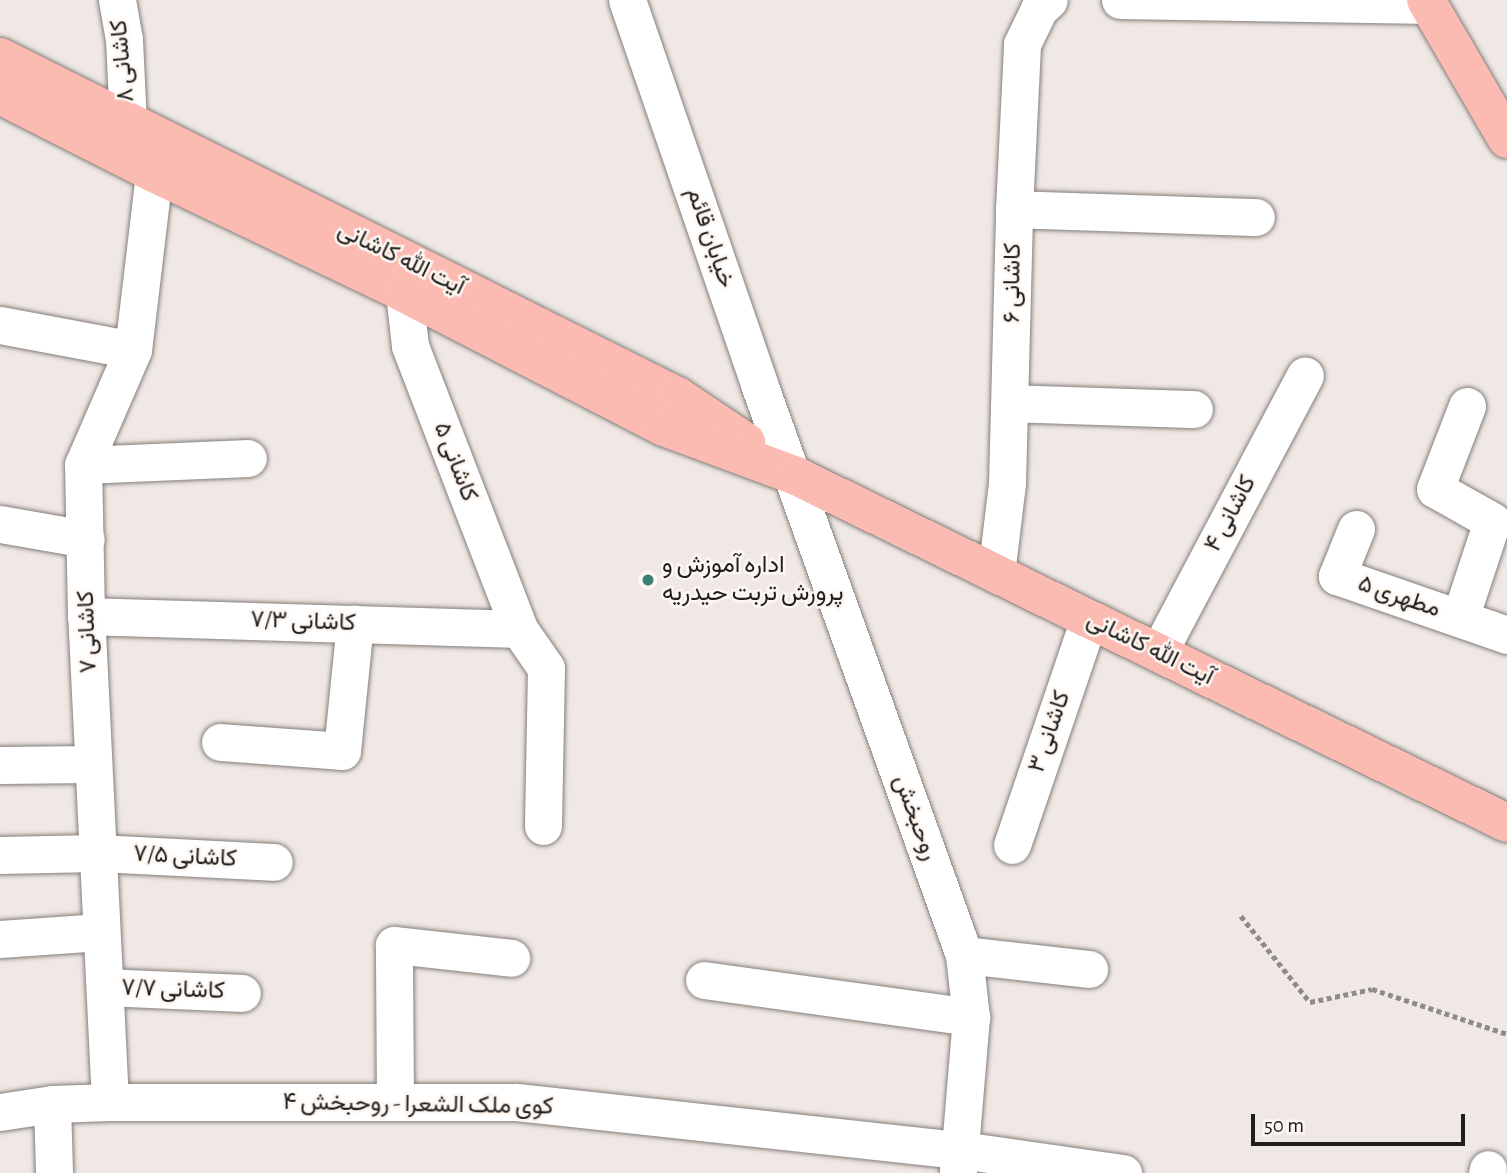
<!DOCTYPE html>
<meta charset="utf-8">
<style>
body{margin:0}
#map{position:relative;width:1507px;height:1173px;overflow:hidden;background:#efe8e4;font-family:"Alegreya Sans",Vazirmatn,sans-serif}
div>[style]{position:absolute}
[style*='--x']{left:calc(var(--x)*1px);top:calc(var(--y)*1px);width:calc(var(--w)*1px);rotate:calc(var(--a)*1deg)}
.path>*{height:4.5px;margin-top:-2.25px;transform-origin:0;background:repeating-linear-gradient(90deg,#908b88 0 5px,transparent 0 8.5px)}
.roads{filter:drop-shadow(0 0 2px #847e7a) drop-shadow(0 0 2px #847e7a)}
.minor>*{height:37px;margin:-18.5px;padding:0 18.5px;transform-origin:18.5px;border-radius:18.5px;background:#fff}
.major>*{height:38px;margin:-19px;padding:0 19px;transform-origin:19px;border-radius:19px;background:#fbbbb2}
.dots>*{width:19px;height:19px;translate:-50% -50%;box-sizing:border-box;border:4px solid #fdf6f1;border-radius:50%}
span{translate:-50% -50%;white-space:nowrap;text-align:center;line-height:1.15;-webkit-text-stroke:5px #fdf6f1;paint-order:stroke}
.street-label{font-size:24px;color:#201e1c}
.poi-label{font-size:24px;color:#201e1c}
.left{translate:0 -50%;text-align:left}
.scale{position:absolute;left:1251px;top:1114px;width:214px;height:32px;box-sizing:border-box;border:4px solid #201e1c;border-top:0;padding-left:9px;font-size:21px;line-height:24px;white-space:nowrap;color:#201e1c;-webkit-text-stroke:5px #fdf6f1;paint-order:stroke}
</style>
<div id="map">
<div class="path">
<i style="--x:1241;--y:916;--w:110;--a:51.3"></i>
<i style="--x:1310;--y:1002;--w:63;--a:-11.8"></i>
<i style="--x:1372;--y:989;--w:142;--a:18.4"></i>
</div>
<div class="roads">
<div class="minor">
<i style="--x:117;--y:0;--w:40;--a:80"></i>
<i style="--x:124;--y:39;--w:84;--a:87.3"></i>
<i style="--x:627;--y:0;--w:406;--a:71"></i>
<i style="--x:759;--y:384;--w:607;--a:70.25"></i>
<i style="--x:964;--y:955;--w:62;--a:83.6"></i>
<i style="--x:971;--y:1017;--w:157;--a:94.8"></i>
<i style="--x:1120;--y:0;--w:309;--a:0.9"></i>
<i style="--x:1014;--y:209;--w:242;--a:1.9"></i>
<i style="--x:404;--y:293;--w:53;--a:83.5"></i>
<i style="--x:410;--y:346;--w:303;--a:68.9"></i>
<i style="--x:519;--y:629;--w:47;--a:55.3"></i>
<i style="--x:546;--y:668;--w:158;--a:91.1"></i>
<i style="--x:0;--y:325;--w:135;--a:10.6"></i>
<i style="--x:1010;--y:403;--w:184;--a:1.9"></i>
<i style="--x:83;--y:465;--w:165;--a:-2.4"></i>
<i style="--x:0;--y:524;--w:87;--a:9.9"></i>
<i style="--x:1356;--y:529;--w:51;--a:112"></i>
<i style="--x:1337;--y:576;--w:180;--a:19.1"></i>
<i style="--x:996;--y:574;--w:92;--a:-83.1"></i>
<i style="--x:1007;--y:483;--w:274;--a:-88.5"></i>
<i style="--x:1014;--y:209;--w:165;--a:-87.2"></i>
<i style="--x:1022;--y:44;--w:39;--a:-64"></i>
<i style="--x:1039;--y:9;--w:13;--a:-42"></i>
<i style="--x:86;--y:616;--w:433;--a:1.7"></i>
<i style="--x:1460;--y:618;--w:102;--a:-71.7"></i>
<i style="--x:1492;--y:521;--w:65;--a:-150.7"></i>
<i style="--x:1435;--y:489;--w:89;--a:-68.9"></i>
<i style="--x:1158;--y:653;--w:314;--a:-62.1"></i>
<i style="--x:220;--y:742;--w:122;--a:4.2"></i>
<i style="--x:342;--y:751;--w:128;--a:-84.2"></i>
<i style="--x:0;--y:765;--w:93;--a:-0.6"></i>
<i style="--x:1012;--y:845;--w:239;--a:-71.2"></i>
<i style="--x:0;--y:855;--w:97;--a:-1.2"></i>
<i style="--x:97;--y:853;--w:177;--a:2.9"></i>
<i style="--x:0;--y:939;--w:101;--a:-4"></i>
<i style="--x:964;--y:955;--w:126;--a:6.4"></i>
<i style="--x:704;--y:980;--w:270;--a:7.9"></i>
<i style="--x:105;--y:987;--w:137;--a:2.5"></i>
<i style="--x:110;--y:1102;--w:487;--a:-92.8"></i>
<i style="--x:86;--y:616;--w:151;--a:-91.1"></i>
<i style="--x:83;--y:465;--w:125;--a:-66.5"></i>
<i style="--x:133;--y:350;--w:178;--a:-83.2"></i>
<i style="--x:395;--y:1102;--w:157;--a:-90.4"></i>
<i style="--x:394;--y:945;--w:118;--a:6.3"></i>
<i style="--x:52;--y:1104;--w:69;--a:88.3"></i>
<i style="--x:0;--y:1112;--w:53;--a:-8.7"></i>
<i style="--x:52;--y:1104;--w:58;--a:-2"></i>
<i style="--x:110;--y:1102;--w:407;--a:0"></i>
<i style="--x:517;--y:1102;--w:447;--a:6.2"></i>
<i style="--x:961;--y:1150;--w:164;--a:8.1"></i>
<i style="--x:1487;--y:1173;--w:4;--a:-76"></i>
</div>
<div class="major">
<i style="--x:1426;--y:0;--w:161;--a:59.8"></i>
<i style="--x:0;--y:57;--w:759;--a:26.6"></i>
<i style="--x:679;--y:397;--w:81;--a:33.9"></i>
<i style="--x:0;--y:95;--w:173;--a:26.9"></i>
<i style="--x:154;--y:173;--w:277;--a:25.6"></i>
<i style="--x:404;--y:293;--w:292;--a:27.3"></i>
<i style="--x:664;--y:427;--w:139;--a:20.3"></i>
<i style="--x:794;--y:475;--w:793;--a:26.02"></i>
</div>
</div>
<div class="dots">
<i style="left:648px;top:580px;background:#398079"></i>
</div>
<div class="street-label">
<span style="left:123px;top:61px;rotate:-95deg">کاشانی ۸</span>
<span style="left:710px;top:238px;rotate:71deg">خیابان قائم</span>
<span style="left:401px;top:259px;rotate:26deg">آیت الله کاشانی</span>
<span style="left:1013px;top:283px;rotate:-89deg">کاشانی ۶</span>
<span style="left:455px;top:462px;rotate:69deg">کاشانی ۵</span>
<span style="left:1231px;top:514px;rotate:-62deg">کاشانی ۴</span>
<span style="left:1399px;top:597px;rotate:19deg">مطهری ۵</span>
<span style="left:303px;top:622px;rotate:2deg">کاشانی ۷/۳</span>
<span style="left:88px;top:632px;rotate:-92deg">کاشانی ۷</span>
<span style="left:1150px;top:649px;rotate:26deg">آیت الله کاشانی</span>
<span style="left:1050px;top:732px;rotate:-71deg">کاشانی ۳</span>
<span style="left:915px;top:818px;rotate:70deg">روحبخش</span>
<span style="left:185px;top:857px;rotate:3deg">کاشانی ۷/۵</span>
<span style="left:173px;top:990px;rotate:2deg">کاشانی ۷/۷</span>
<span style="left:418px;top:1105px;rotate:1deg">کوی ملک الشعرا - روحبخش ۴</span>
</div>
<div class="poi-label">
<span class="left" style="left:662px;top:580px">اداره آموزش و<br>پرورش تربت حیدریه</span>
</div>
<div class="scale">50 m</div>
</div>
